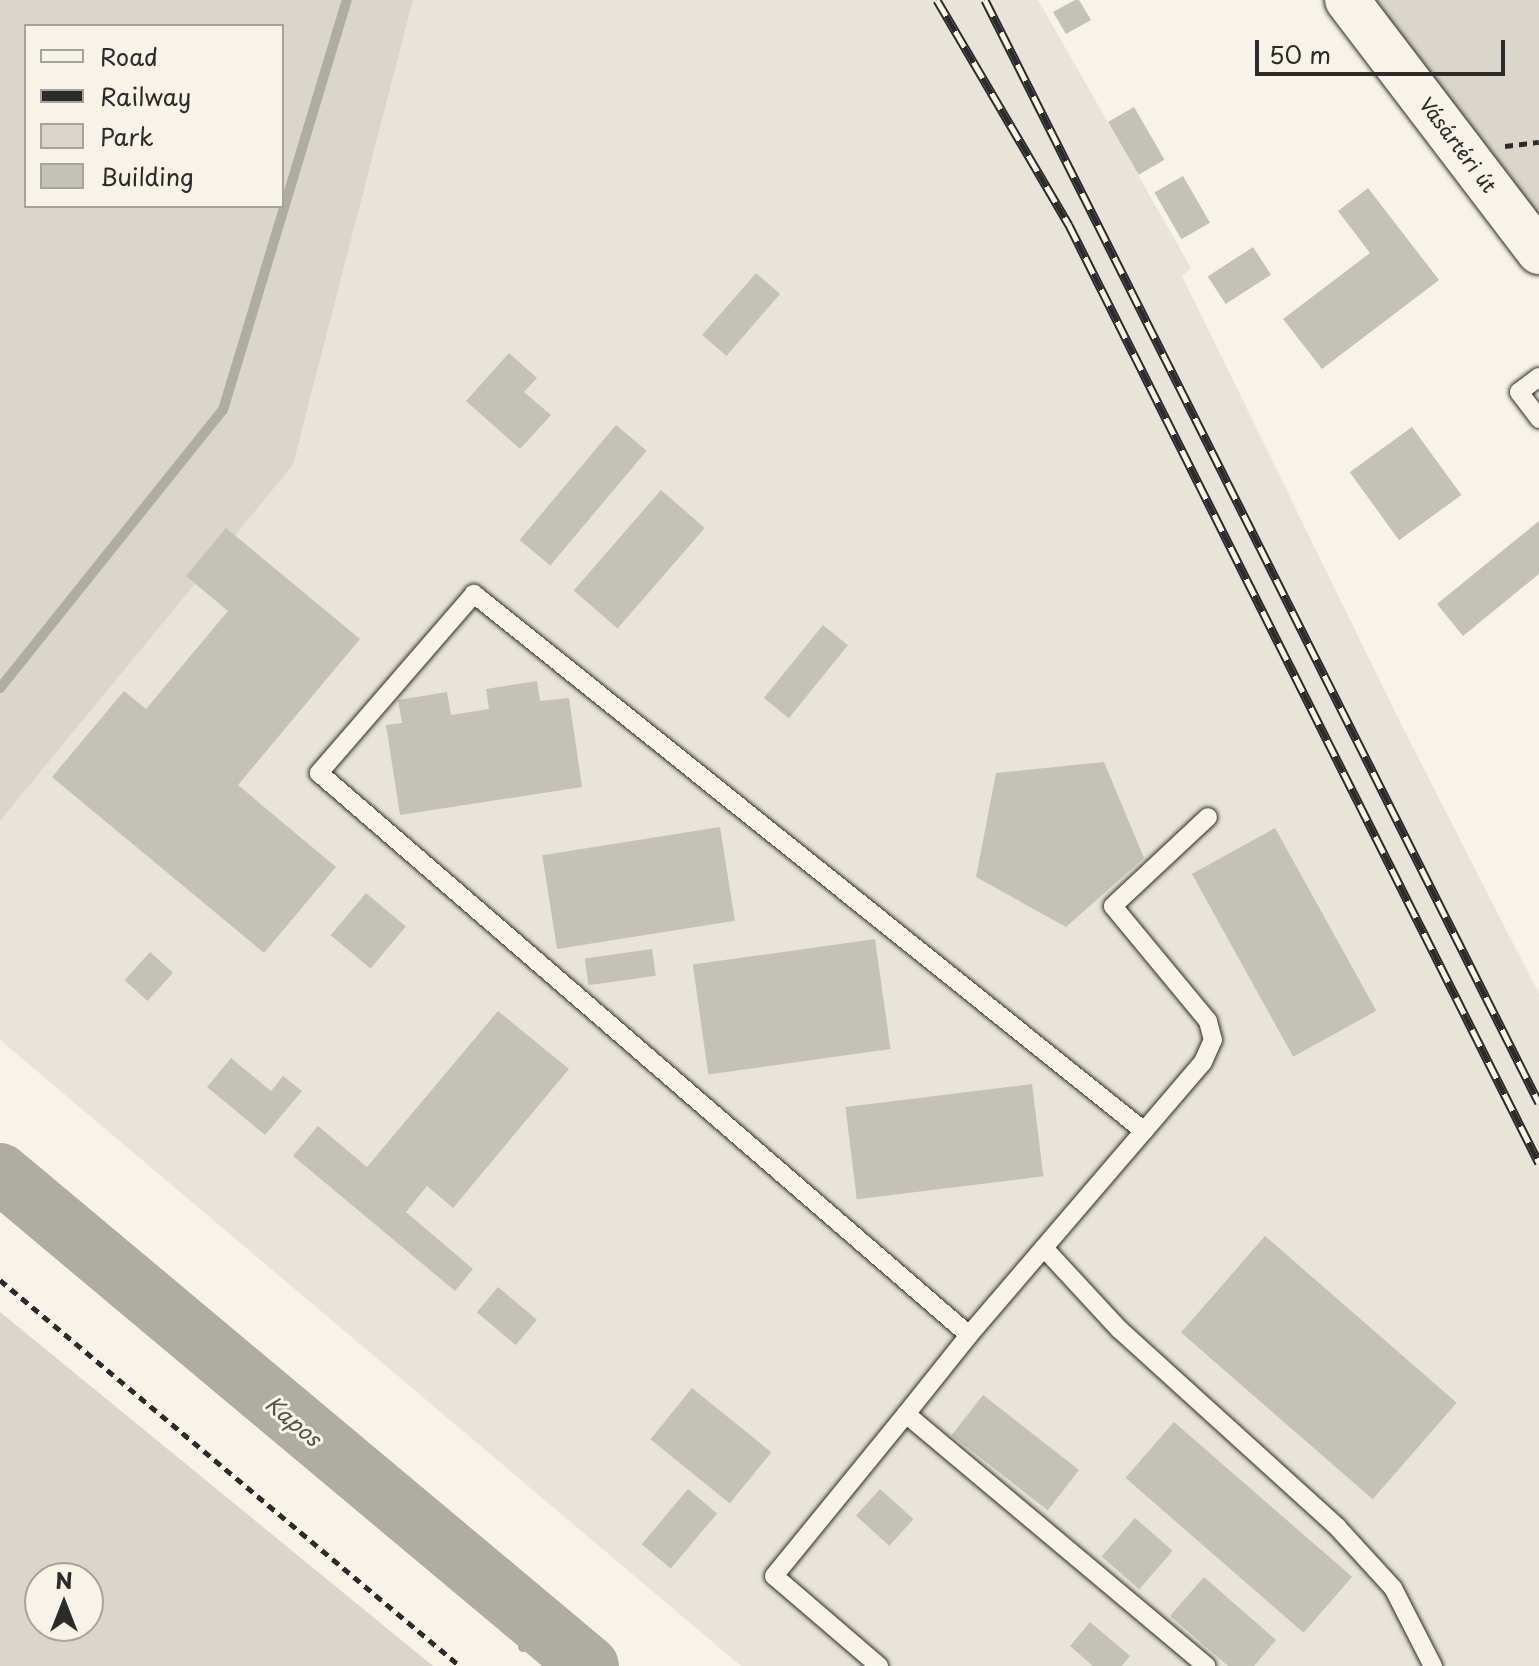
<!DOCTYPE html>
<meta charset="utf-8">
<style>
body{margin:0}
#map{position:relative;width:1539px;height:1666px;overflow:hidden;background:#f7f3e8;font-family:"Playpen Sans",sans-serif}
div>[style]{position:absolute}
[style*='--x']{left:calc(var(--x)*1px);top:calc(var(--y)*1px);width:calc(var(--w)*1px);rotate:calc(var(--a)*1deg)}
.built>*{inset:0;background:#e8e4da}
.green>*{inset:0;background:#dad6cc}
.stream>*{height:10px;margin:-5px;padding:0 5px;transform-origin:5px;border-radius:5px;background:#afaca4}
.river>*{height:60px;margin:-30px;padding:0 30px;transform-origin:30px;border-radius:30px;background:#afaca4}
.building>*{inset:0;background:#c4c1b9;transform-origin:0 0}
.path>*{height:5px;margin-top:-2.5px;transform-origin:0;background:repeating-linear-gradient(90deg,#2b2b2b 0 8px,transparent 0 14px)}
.roads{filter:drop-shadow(0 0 2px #2b2b2b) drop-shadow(0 0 2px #2b2b2b)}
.lane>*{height:18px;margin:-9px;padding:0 9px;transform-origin:9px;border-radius:9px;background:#f7f3e8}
.secondary>*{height:44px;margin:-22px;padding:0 22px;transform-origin:22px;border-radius:22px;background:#f7f3e8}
.rail>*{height:9px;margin-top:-4.5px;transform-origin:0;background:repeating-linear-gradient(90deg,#f7f3e8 0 18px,#2b2b2b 0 36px);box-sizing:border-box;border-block:2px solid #2b2b2b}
span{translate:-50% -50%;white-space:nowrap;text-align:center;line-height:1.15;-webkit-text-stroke:6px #f7f3e8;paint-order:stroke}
.street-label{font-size:20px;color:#2b2b2b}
.water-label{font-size:22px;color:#53524f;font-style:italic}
.legend{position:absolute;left:24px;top:24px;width:260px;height:184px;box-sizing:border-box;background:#f7f3e8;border:2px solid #a5a39c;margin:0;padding:10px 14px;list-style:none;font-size:24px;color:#2b2b2b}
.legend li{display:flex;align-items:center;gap:16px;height:40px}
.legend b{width:40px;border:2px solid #a5a39c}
.north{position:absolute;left:24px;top:1562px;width:80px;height:80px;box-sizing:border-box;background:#f7f3e8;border:2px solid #a5a39c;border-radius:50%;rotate:0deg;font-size:22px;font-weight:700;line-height:32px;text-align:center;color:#2b2b2b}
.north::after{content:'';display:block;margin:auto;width:28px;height:36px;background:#2b2b2b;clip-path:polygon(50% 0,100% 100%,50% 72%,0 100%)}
.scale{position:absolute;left:1255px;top:40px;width:250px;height:36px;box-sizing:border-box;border:4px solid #2b2b2b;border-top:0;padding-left:10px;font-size:24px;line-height:28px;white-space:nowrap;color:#2b2b2b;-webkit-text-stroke:6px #f7f3e8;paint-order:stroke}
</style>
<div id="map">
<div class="built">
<i style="clip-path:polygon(413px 0,1038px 0,1191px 268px,1182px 276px,1401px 724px,1539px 994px,1539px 1666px,741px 1666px,0 1040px,0 821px,293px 465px)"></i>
</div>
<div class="green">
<i style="clip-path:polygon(evenodd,0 0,413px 0,293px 465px,0 821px,0 0,26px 26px,282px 26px,282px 206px,26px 206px,26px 26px)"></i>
<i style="clip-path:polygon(1375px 0,1539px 0,1539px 217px)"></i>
<i style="clip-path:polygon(evenodd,0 1312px,433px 1666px,0 1666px,0 1312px,40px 1578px,88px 1578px,88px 1626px,40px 1626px,40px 1578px)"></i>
</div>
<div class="stream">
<i style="--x:0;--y:688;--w:356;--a:-51.3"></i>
<i style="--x:223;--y:410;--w:428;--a:-73.2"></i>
<i style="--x:523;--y:1647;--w:29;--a:-36"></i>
</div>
<div class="river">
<i style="--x:0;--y:1173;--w:768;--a:39.93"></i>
</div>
<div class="building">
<i style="clip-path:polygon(1075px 0,1079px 0,1091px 20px,1066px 34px,1053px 12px)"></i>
<i style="left:1134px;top:107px;width:61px;height:30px;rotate:60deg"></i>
<i style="left:1183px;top:176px;width:54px;height:33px;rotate:60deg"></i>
<i style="clip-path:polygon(1368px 188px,1439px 280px,1322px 369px,1283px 319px,1370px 253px,1338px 211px)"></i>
<i style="left:1253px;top:247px;width:33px;height:54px;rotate:57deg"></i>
<i style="left:756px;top:273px;width:32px;height:82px;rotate:41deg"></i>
<i style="clip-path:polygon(509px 353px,537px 378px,524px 392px,551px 415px,520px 449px,466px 401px)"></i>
<i style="left:616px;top:425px;width:40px;height:150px;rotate:40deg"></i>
<i style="left:1412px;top:427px;width:84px;height:77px;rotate:54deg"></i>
<i style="left:661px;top:490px;width:58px;height:133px;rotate:41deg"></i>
<i style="clip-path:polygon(1539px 521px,1539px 574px,1463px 636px,1437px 604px)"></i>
<i style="clip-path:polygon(226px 528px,360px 639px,238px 785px,336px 867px,264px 953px,52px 777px,124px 691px,146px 709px,228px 611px,186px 576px)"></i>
<i style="left:823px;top:625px;width:32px;height:94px;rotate:39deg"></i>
<i style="clip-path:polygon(537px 681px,540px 701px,569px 698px,582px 787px,400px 815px,386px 725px,402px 723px,398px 700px,447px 692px,451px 715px,489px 709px,486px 689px)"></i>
<i style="clip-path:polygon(1104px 762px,1144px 858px,1066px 927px,976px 877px,996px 773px)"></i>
<i style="left:720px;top:827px;width:95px;height:180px;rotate:81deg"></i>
<i style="left:1275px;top:828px;width:209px;height:95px;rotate:61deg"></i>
<i style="left:366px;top:893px;width:52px;height:55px;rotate:40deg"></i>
<i style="left:875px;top:939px;width:111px;height:184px;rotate:82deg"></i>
<i style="left:652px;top:949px;width:27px;height:68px;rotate:82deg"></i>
<i style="left:150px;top:952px;width:31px;height:38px;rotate:42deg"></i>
<i style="clip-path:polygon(498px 1011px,569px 1069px,453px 1208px,427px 1186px,406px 1212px,473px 1269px,455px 1291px,293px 1156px,318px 1126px,367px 1167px)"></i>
<i style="clip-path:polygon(231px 1058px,271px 1091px,283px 1076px,302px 1091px,265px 1135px,207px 1087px)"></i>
<i style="left:1032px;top:1084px;width:93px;height:188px;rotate:83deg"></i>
<i style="left:1265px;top:1236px;width:254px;height:128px;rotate:41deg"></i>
<i style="left:498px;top:1287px;width:51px;height:33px;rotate:40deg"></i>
<i style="left:692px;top:1388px;width:102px;height:66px;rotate:39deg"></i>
<i style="left:983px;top:1395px;width:122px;height:51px;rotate:38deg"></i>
<i style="left:1174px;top:1422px;width:236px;height:74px;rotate:41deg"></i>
<i style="left:688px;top:1489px;width:38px;height:72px;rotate:40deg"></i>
<i style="left:880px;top:1489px;width:45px;height:36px;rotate:42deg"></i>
<i style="left:1135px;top:1518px;width:50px;height:51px;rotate:41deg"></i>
<i style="clip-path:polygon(1204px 1577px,1276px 1640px,1254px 1666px,1228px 1666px,1170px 1616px)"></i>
<i style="clip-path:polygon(1090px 1622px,1130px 1656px,1122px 1666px,1093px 1666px,1070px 1646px)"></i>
</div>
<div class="path">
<i style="--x:1505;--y:146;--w:34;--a:-7"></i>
<i style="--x:0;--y:1280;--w:600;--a:40"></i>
</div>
<div class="roads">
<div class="lane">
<i style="--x:1539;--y:377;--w:25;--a:143"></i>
<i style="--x:1519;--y:392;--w:34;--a:53"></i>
<i style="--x:1144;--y:1131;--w:91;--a:-49.5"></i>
<i style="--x:1203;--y:1062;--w:24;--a:-66"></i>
<i style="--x:1213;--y:1040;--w:20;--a:-105"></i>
<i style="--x:1208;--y:1021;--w:149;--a:-129.6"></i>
<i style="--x:1113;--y:906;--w:130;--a:-43.1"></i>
<i style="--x:1044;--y:1248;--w:112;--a:47.2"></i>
<i style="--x:1120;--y:1330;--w:294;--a:42.2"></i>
<i style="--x:1338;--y:1528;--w:81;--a:47.5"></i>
<i style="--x:1393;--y:1588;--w:88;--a:62.9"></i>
<i style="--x:906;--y:1414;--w:101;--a:-51.4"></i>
<i style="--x:969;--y:1335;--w:269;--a:-49.4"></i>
<i style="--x:1144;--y:1131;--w:859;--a:-141.29"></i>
<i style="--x:474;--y:594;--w:237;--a:130.9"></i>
<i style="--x:319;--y:773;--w:859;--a:40.85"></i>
<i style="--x:879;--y:1666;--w:138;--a:-139.4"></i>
<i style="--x:774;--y:1576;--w:209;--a:-50.8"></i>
<i style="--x:906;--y:1414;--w:392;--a:40"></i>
</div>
<div class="secondary">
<i style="--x:1347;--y:0;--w:317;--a:52.7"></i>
</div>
</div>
<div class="rail">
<i style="--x:937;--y:0;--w:261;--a:59.6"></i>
<i style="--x:1069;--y:225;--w:1049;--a:63.39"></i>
<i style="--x:985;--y:0;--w:1234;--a:63.33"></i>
</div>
<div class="street-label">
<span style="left:1458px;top:145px;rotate:53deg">Vásártéri út</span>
</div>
<div class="water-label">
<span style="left:294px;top:1420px;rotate:40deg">Kapos</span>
</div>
<ul class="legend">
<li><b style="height:10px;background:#f7f3e8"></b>Road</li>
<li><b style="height:10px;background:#2b2b2b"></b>Railway</li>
<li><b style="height:22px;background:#dad6cc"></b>Park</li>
<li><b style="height:22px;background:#c4c1b9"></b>Building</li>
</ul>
<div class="north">N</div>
<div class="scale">50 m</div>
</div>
